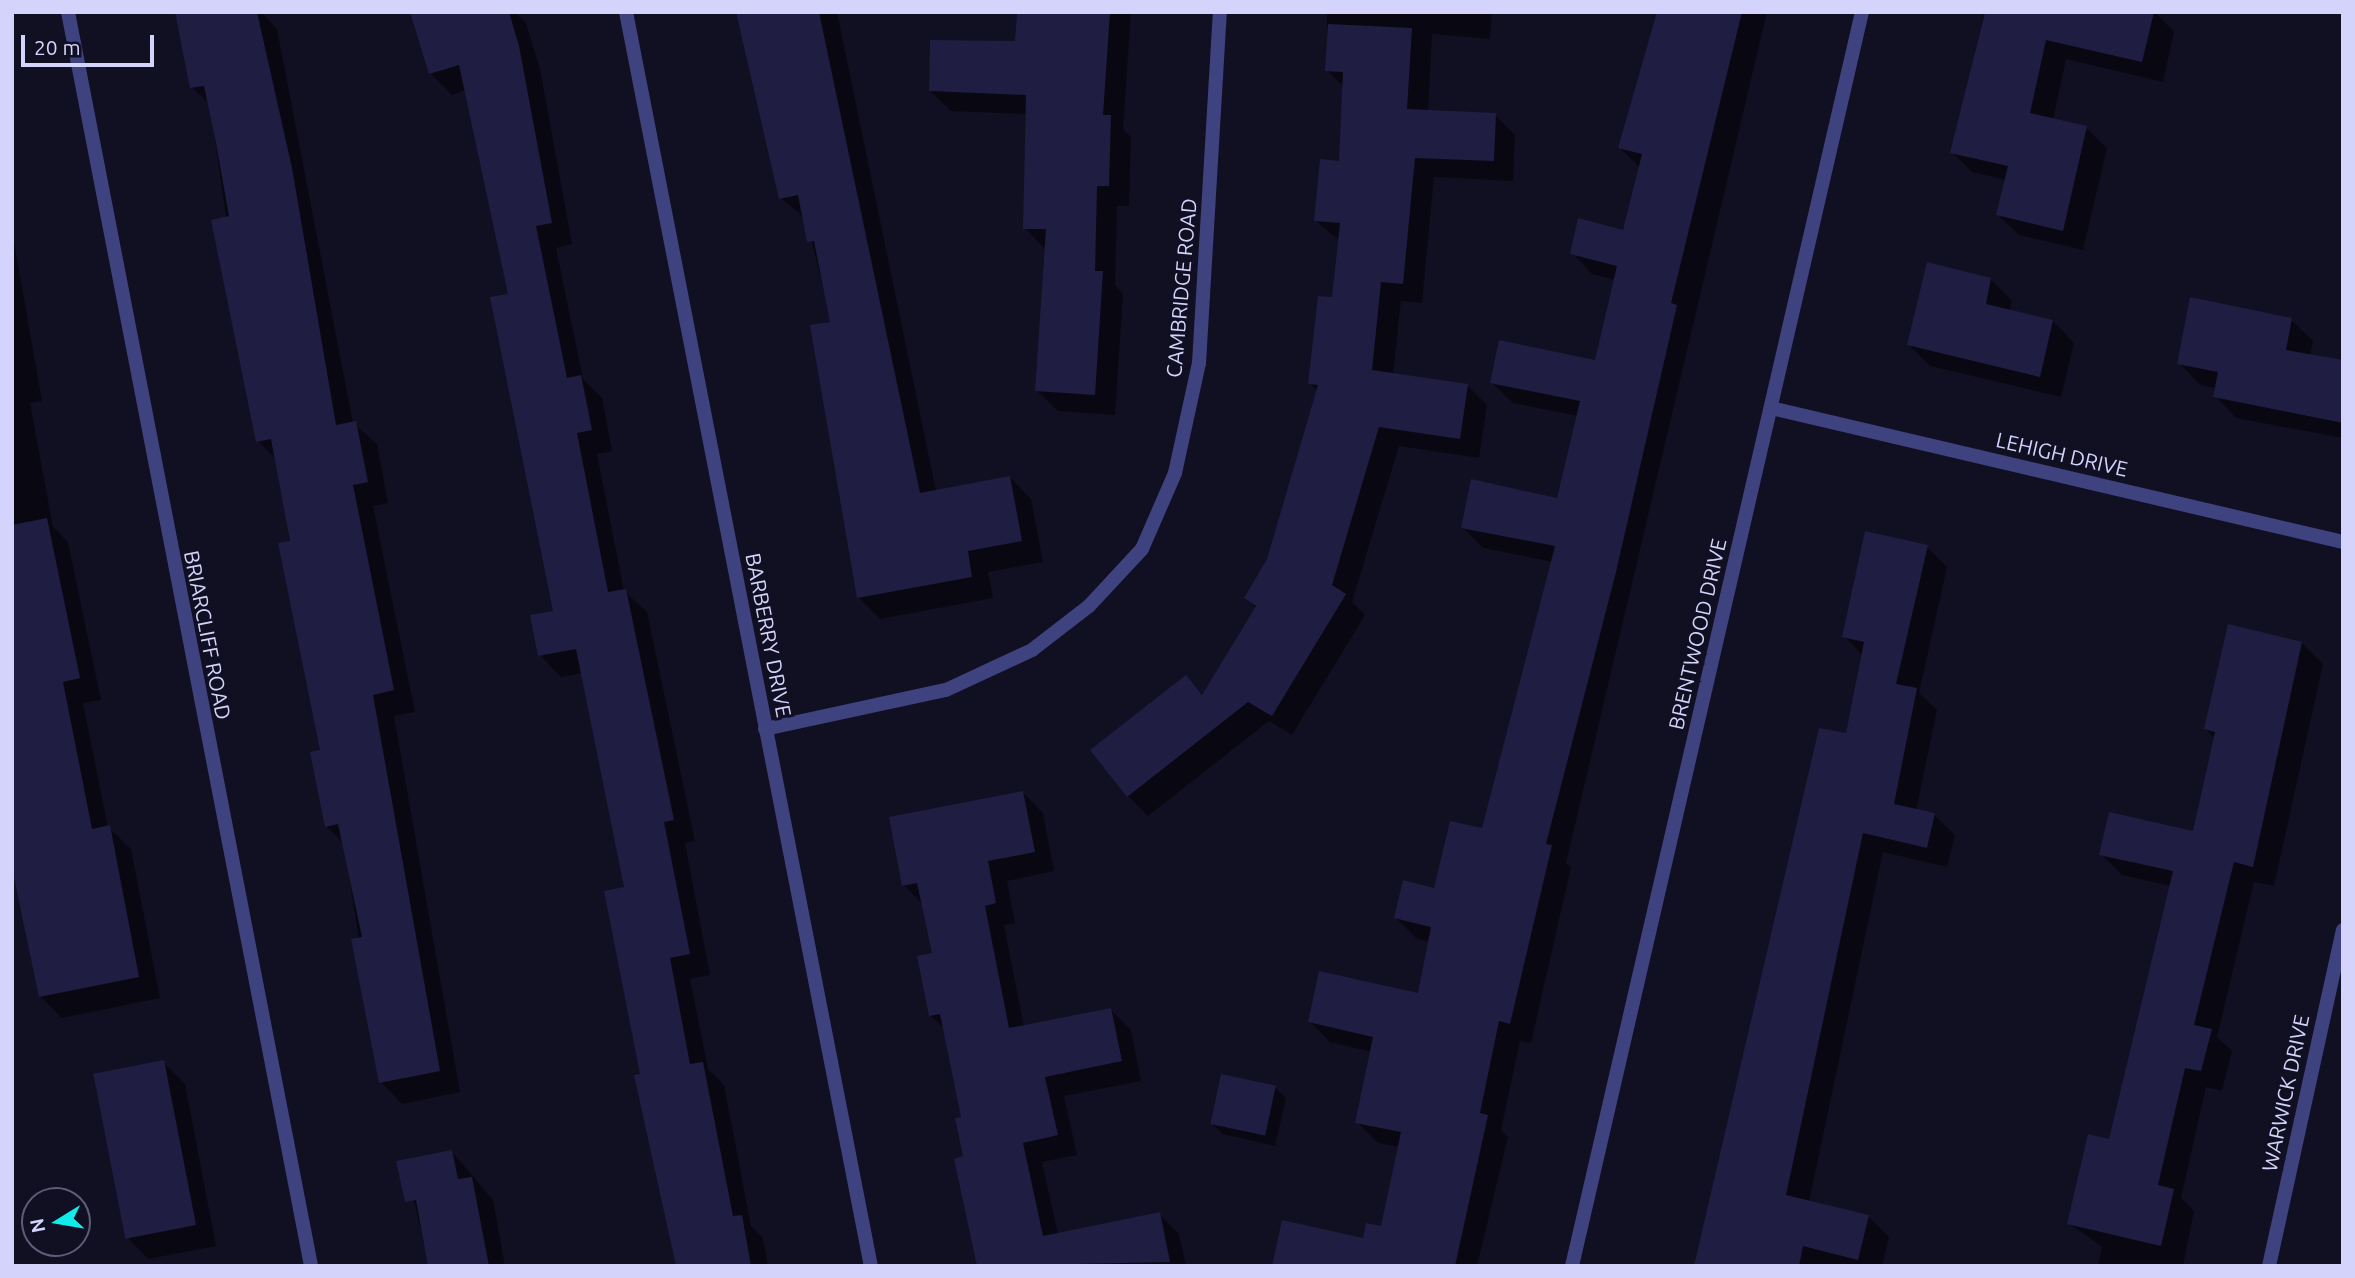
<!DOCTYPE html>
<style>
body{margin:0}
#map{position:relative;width:2355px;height:1278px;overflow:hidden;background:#110f22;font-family:Ubuntu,sans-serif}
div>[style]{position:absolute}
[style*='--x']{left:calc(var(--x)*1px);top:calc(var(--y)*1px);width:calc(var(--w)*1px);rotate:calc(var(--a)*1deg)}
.shadow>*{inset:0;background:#0007}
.building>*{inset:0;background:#201d42;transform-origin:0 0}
.street>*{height:14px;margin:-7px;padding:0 7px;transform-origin:7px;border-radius:7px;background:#3e427e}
span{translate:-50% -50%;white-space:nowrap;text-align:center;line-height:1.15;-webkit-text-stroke:6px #110f22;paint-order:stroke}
.street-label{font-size:21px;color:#d4d3fc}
.frame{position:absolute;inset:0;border:14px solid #d4d3fc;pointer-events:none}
.north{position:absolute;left:21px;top:1187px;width:70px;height:70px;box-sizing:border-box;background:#110f22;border:2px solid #5f5d79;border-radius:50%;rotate:259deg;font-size:19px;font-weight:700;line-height:28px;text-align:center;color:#d4d3fc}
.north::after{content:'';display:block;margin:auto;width:24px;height:32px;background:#10ecea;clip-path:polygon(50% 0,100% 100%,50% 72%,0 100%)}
.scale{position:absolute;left:21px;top:35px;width:133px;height:32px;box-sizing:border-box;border:4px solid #d4d3fc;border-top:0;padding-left:9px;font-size:21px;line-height:24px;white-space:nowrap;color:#d4d3fc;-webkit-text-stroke:5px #110f22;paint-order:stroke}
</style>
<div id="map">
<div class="shadow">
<i style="clip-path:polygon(229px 12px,261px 12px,277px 29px,353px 423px,377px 444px,388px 503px,373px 506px,415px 712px,394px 716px,460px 1092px,402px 1104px,381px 1082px,344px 844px,326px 826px,322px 751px,277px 460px,258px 441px,210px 105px,192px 87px)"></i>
<i style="clip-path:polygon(412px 12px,515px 12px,526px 23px,540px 69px,572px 244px,556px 248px,583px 379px,602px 398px,612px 451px,597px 454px,624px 591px,647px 612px,695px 841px,685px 843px,710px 975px,690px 979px,708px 1069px,724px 1085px,751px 1226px,763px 1238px,768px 1266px,676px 1266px,642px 1075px,626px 889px,583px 673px,561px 677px,540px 655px,555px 612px,510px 295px,466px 90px,452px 95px,430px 73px)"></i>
<i style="clip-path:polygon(740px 12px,837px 12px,936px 491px,1010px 477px,1031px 499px,1043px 562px,988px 572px,993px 598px,880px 619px,858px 597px,832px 323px,806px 219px,781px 198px)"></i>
<i style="clip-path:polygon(1041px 12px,1131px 12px,1123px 129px,1131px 137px,1129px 206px,1117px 206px,1115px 285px,1123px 294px,1115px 415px,1058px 411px,1037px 391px,1046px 250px,1025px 228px,1027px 114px,951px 111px,930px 91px,1016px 43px)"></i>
<i style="clip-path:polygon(1327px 12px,1492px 12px,1490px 39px,1432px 34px,1428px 112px,1495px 115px,1515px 135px,1513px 181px,1434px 177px,1422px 303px,1401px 301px,1393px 375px,1467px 385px,1487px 405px,1479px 458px,1399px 446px,1352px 602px,1365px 615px,1292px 735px,1269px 721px,1148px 816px,1128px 796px,1186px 677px,1204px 696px,1256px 608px,1246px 598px,1269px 560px,1318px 392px,1310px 383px,1334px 299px,1340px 241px,1316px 221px,1341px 163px,1344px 87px,1327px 70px)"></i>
<i style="clip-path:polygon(1659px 12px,1767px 12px,1566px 863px,1571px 867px,1531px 1043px,1520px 1041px,1501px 1130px,1508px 1137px,1477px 1266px,1359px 1266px,1383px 1228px,1399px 1147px,1378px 1143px,1357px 1122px,1372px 1052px,1330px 1042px,1310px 1022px,1419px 995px,1430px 942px,1416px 938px,1396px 918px,1436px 890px,1483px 831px,1553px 562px,1483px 548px,1462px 527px,1558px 500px,1578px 416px,1513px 403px,1492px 383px,1596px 362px,1615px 280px,1592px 274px,1572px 253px,1624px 232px,1640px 168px,1620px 148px)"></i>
<i style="clip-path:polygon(1984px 12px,2155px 12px,2174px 32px,2163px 82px,2066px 59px,2053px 120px,2086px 128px,2107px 148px,2083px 250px,2019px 235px,1998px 215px,2006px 180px,1972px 172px,1952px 152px)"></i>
<i style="clip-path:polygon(12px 230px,42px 401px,30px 403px,53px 527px,68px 542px,101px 700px,83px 703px,108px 827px,131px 849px,160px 998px,62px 1018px,40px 996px,12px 783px)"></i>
<i style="clip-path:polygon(1990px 279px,2012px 301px,2010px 311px,2053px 321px,2074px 343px,2061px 397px,1930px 366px,1909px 345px)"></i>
<i style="clip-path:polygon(2291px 320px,2313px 341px,2310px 356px,2343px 362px,2343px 438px,2236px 418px,2215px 396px,2216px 388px,2200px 385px,2179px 363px)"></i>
<i style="clip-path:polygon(1927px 547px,1947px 567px,1919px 693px,1937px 710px,1916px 811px,1934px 815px,1955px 835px,1947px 867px,1883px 852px,1809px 1202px,1868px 1216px,1889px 1237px,1882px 1266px,1696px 1266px,1848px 735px,1863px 656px,1844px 636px)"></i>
<i style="clip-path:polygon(2302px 643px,2323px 664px,2274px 886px,2254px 882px,2217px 1037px,2232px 1051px,2222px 1091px,2206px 1087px,2181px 1198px,2194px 1211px,2183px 1266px,2098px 1266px,2102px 1247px,2069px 1223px,2110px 1141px,2171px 886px,2122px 875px,2101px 854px,2194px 834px,2215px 739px,2206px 729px)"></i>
<i style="clip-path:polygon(1023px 793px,1043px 813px,1054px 871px,1007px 881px,1015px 923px,1004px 925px,1024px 1027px,1111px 1010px,1131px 1030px,1141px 1081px,1064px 1096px,1077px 1155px,1042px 1162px,1058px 1234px,1159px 1214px,1179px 1234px,1186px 1266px,991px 1266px,945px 1029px,930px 1015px,934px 955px,923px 905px,904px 885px)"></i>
<i style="clip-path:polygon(163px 1062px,185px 1084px,216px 1246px,148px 1259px,127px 1237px)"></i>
<i style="clip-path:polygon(1275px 1088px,1286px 1098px,1275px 1146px,1223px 1134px,1212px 1124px)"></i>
<i style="clip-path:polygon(452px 1152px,493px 1200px,505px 1266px,429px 1266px,405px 1161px)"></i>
</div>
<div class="building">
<i style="clip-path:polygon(175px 12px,257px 12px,292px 168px,336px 425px,356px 421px,368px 482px,353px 485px,394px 690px,373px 695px,440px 1071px,379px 1083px,351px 939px,362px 937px,338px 824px,325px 827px,310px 752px,320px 750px,278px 543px,290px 541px,271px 439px,256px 442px,211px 220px,229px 216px,216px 143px,204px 86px,190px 88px)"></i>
<i style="clip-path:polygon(410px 12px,509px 12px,519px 46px,552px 223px,536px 226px,567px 378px,581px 375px,592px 430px,577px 433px,608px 592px,626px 589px,674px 820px,664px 822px,690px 954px,670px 958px,690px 1064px,703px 1062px,733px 1216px,742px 1215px,751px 1266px,676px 1266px,634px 1075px,640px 1074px,604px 891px,624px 887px,576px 649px,538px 656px,530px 615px,553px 611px,490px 297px,508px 294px,459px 65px,429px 74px)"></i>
<i style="clip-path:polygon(736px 12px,819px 12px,920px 493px,1010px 476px,1022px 541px,968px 551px,972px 577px,857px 598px,810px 325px,830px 322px,814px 241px,807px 242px,798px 195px,779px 199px)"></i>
<i style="clip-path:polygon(1047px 12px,1110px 12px,1103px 115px,1111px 115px,1109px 186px,1097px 186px,1095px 271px,1103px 271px,1095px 395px,1035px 391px,1046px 229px,1023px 229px,1026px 95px,929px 91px,930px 40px,1015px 41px,1017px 13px)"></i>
<i style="clip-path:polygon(1657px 12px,1742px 12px,1671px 303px,1677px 305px,1616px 572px,1546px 844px,1552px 845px,1510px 1024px,1499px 1021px,1480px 1113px,1488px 1115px,1455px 1266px,1272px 1266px,1282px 1220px,1363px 1238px,1366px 1223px,1381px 1226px,1401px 1132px,1355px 1123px,1373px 1037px,1308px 1022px,1319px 971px,1418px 993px,1431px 927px,1394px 918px,1403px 880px,1434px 888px,1450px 821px,1482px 828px,1555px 546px,1461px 528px,1471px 479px,1557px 498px,1580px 401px,1490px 383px,1499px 340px,1595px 360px,1617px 266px,1570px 254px,1578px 218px,1623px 230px,1642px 154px,1618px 148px)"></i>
<i style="clip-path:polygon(1985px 12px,2154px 12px,2142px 62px,2046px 40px,2030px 113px,2087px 126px,2063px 231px,1996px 215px,2008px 166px,1950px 153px)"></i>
<i style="clip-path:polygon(1328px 24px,1412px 28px,1407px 109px,1496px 113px,1494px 161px,1415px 158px,1403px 284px,1381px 282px,1372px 370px,1468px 384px,1460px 439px,1379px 427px,1332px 585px,1346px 594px,1272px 716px,1248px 702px,1127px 797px,1090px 750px,1186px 675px,1202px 695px,1256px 606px,1244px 598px,1267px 559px,1318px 385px,1308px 384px,1318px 296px,1332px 297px,1340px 223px,1314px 221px,1320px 159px,1339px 161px,1343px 72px,1325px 71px)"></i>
<i style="clip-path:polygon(1927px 262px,1991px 278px,1986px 304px,2053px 320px,2040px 377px,1907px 345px)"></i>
<i style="clip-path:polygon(2190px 297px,2292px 318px,2286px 350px,2343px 360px,2343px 423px,2213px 397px,2218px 372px,2177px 364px)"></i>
<i style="clip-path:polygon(47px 518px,80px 678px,63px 682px,92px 829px,110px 825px,139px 977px,39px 997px,12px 868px,12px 525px)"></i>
<i style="clip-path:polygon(1865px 531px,1928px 545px,1896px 684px,1917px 688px,1894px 804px,1935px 813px,1927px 848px,1863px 833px,1786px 1195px,1869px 1215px,1858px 1260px,1803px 1246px,1799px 1266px,1694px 1266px,1819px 728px,1846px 733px,1864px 642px,1842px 637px)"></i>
<i style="clip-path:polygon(2228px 624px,2302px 642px,2253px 867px,2234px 862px,2194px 1025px,2212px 1029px,2201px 1071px,2185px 1068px,2158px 1185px,2174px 1189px,2161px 1246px,2067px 1224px,2088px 1134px,2109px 1139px,2173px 871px,2099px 855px,2109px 812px,2193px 831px,2215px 732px,2204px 729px)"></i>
<i style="clip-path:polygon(1023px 791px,1035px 852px,988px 861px,996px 903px,985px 906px,1009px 1028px,1111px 1008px,1122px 1061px,1045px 1077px,1058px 1135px,1023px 1143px,1043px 1236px,1160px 1212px,1170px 1262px,977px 1266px,954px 1159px,963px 1156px,955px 1118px,961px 1117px,940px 1014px,929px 1016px,917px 956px,932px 953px,917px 883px,902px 886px,889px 817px)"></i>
<i style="left:164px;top:1060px;width:168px;height:72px;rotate:79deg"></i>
<i style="left:1221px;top:1074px;width:56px;height:51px;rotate:12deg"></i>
<i style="clip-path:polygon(452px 1150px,458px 1179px,472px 1177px,489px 1266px,428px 1266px,416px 1200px,405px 1202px,396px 1161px)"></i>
</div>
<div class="street">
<i style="--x:68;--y:12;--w:1277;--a:79.03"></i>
<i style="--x:626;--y:12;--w:1278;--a:78.95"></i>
<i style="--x:1771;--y:408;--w:587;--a:13.18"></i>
<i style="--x:765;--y:729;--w:185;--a:-12.2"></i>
<i style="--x:946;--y:690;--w:95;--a:-24.9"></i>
<i style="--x:1032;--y:650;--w:72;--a:-37.7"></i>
<i style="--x:1089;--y:606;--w:78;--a:-47.1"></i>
<i style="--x:1142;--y:549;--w:83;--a:-66.5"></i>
<i style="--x:1175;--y:473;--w:113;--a:-77.7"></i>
<i style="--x:1199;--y:363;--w:352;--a:-86.6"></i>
<i style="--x:1572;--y:1266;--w:1287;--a:-76.98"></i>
<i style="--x:2269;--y:1266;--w:344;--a:-77.6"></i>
</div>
<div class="street-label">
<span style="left:1181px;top:288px;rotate:-85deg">CAMBRIDGE ROAD</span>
<span style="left:2062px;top:454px;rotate:13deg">LEHIGH DRIVE</span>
<span style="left:1697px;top:634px;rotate:-77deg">BRENTWOOD DRIVE</span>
<span style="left:208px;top:635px;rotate:79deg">BRIARCLIFF ROAD</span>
<span style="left:769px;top:635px;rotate:79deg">BARBERRY DRIVE</span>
<span style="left:2285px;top:1093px;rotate:-78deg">WARWICK DRIVE</span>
</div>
<div class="frame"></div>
<div class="north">N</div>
<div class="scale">20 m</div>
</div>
